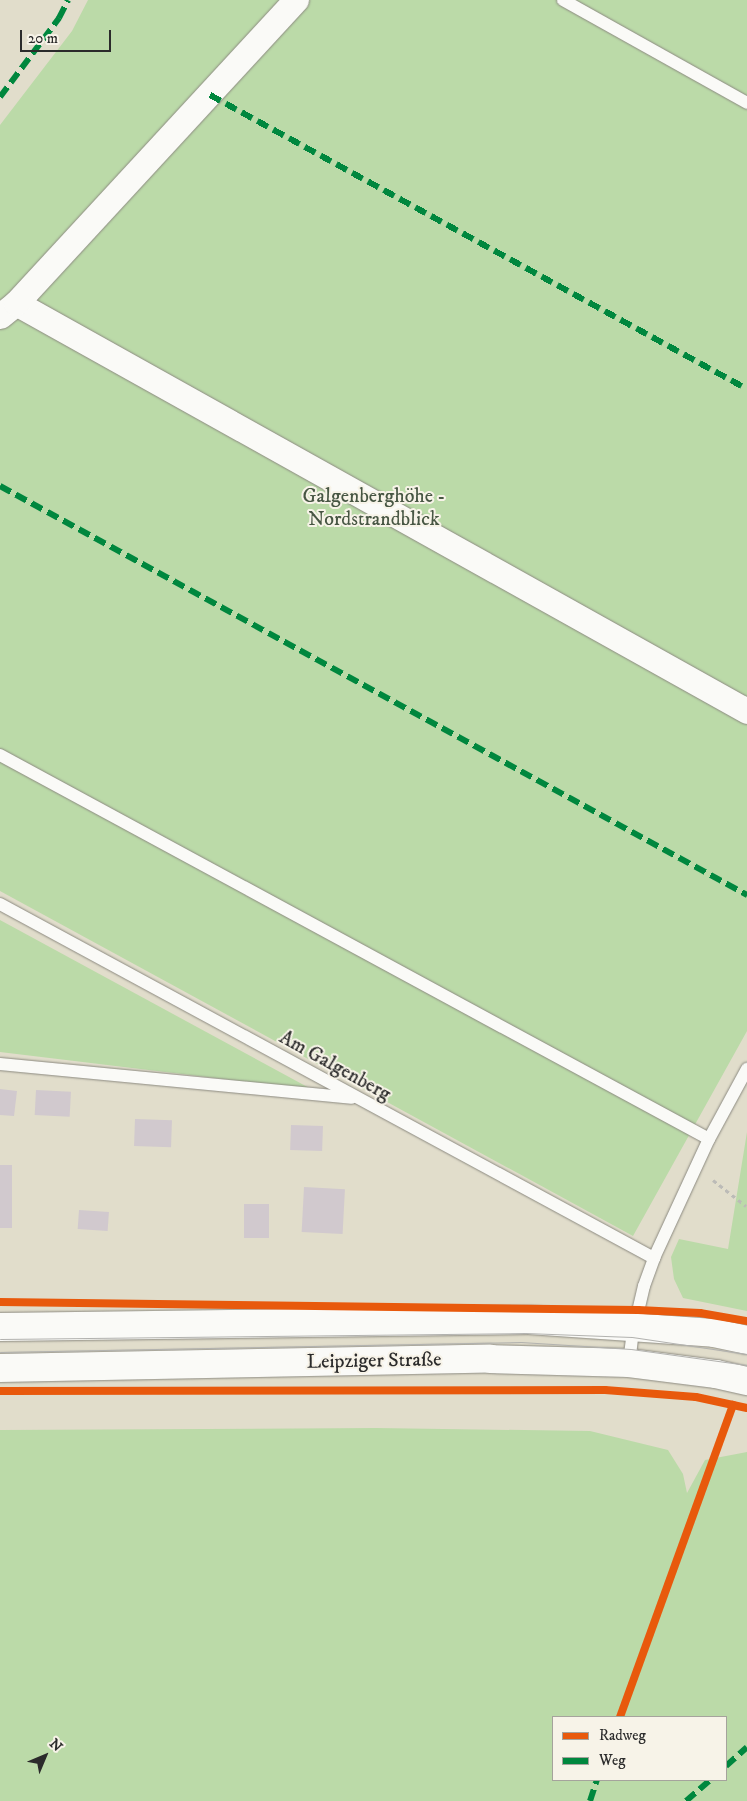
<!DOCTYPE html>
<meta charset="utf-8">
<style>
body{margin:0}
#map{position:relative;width:747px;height:1801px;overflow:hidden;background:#e1ddcb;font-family:"IM FELL DW Pica",serif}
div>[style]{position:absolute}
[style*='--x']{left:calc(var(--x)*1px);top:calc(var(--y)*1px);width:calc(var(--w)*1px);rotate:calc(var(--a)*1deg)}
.green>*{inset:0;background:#bbdaa8}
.building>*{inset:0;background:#d1c9ce;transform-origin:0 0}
.path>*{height:3px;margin-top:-1.5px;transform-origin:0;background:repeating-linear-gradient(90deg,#bcbbb7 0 4px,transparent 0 8px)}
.roads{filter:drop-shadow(0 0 1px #8c8a81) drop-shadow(0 0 1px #8c8a81)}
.service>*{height:12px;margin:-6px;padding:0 6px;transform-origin:6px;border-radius:6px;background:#fafaf7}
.minor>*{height:25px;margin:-12.5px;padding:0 12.5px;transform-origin:12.5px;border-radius:12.5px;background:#fafaf7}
.secondary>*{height:28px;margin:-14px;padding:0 14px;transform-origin:14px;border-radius:14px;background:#fafaf7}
.tram>*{height:1px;margin:-0.5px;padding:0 0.5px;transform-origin:0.5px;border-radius:0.5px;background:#b2b2af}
.quiet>*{height:6px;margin-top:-3px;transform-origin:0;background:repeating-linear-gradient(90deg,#00873e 0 12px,transparent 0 18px)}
.cycleway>*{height:8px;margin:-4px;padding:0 4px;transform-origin:4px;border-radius:4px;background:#e8590c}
span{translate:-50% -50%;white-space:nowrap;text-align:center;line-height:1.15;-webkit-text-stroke:4px #f7f3e8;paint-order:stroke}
.park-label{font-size:20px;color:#475643}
.street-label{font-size:20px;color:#2b2b2b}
.legend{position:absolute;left:552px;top:1716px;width:175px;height:65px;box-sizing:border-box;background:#f7f3e8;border:1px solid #a5a39c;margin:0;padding:6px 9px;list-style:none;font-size:15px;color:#2b2b2b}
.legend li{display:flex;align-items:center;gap:10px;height:25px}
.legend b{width:25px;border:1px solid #a5a39c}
.north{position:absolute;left:20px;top:1731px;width:50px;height:50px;-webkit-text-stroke:4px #f7f3e8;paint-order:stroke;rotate:45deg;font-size:14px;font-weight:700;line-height:20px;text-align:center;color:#2b2b2b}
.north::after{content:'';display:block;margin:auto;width:18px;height:22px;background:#2b2b2b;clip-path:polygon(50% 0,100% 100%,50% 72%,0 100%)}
.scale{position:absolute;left:20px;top:30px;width:91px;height:22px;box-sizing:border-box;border:2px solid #2b2b2b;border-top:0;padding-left:6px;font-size:15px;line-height:18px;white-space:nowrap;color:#2b2b2b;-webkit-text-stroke:4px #f7f3e8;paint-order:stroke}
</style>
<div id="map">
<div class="green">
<i style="clip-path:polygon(88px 0,747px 0,747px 1031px,633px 1236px,0 891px,0 125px,72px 31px)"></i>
<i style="clip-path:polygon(0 920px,313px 1090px,0 1052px)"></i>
<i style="clip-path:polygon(747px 1132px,747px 1311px,683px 1298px,674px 1279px,671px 1257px,679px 1239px,728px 1249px)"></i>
<i style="clip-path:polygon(evenodd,376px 1428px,590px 1431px,668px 1450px,683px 1474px,687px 1493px,705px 1460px,747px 1452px,747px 1801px,0 1801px,0 1430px,376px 1428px,553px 1717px,726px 1717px,726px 1780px,553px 1780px,553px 1717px)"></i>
</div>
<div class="building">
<i style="clip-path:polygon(0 1089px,17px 1091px,14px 1116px,0 1115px)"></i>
<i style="left:36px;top:1090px;width:35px;height:25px;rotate:3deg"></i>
<i style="left:135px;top:1119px;width:37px;height:27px;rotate:2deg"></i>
<i style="left:291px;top:1125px;width:32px;height:25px;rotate:2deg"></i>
<i style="left:0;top:1165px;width:12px;height:63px"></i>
<i style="left:304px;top:1187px;width:41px;height:45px;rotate:3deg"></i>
<i style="left:244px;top:1204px;width:25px;height:34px"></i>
<i style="left:79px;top:1210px;width:30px;height:19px;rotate:4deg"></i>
</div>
<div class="path">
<i style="--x:713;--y:1180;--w:42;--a:38.2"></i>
</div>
<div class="roads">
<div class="service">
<i style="--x:563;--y:0;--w:211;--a:29.2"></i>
<i style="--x:0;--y:755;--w:806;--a:28.44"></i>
<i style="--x:0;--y:904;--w:744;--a:28.43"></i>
<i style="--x:0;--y:1064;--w:353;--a:5.5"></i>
<i style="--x:629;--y:1363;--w:26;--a:-83"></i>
<i style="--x:632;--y:1337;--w:52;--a:-76.8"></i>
<i style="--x:644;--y:1286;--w:30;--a:-70"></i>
<i style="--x:654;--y:1258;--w:131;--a:-65.2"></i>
<i style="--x:709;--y:1139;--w:80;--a:-61.5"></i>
</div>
<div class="minor">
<i style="--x:16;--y:303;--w:837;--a:29.17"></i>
<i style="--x:0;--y:316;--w:21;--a:-39"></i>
<i style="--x:16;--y:303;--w:413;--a:-47.3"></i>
</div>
<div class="secondary">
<i style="--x:0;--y:1327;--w:529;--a:-0.76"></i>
<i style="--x:529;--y:1320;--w:185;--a:4"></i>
<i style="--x:714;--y:1333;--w:34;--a:12"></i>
<i style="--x:0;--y:1368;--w:490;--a:-1.1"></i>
<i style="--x:490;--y:1359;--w:139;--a:1.6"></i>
<i style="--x:629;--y:1363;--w:88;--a:7.2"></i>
<i style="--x:716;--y:1374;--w:32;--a:13"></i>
</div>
</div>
<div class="tram">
<i style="--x:0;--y:1339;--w:525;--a:-0.65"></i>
<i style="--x:525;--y:1333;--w:107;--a:2.1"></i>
<i style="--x:632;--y:1337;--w:116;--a:8.4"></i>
<i style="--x:0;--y:1352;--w:521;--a:-1.1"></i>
<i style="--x:521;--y:1342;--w:110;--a:3.6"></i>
<i style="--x:631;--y:1349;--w:117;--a:7.9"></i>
</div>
<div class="quiet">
<i style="--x:210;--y:95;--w:612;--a:28.7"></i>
<i style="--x:0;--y:97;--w:99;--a:-53.2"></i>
<i style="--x:59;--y:18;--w:20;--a:-63"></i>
<i style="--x:0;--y:486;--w:852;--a:28.7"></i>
<i style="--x:726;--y:1766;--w:28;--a:-42"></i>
<i style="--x:590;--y:1801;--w:22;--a:-72"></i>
<i style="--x:686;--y:1801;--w:32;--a:-41"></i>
</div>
<div class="cycleway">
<i style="--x:0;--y:1302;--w:638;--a:0.72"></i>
<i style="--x:638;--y:1310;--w:62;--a:2.8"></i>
<i style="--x:700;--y:1313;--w:48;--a:9.7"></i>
<i style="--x:0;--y:1391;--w:605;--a:-0.09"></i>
<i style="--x:605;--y:1390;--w:91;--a:4.4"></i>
<i style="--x:696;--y:1397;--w:52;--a:12.2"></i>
<i style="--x:620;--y:1717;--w:332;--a:-70.1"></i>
</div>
<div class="park-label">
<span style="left:374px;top:508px">Galgenberghöhe -<br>Nordstrandblick</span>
</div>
<div class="street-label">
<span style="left:335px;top:1066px;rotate:29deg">Am Galgenberg</span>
<span style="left:374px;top:1361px;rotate:-1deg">Leipziger Straße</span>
</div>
<ul class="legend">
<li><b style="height:6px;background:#e8590c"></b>Radweg</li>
<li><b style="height:6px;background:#00873e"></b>Weg</li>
</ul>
<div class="north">N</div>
<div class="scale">20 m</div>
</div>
